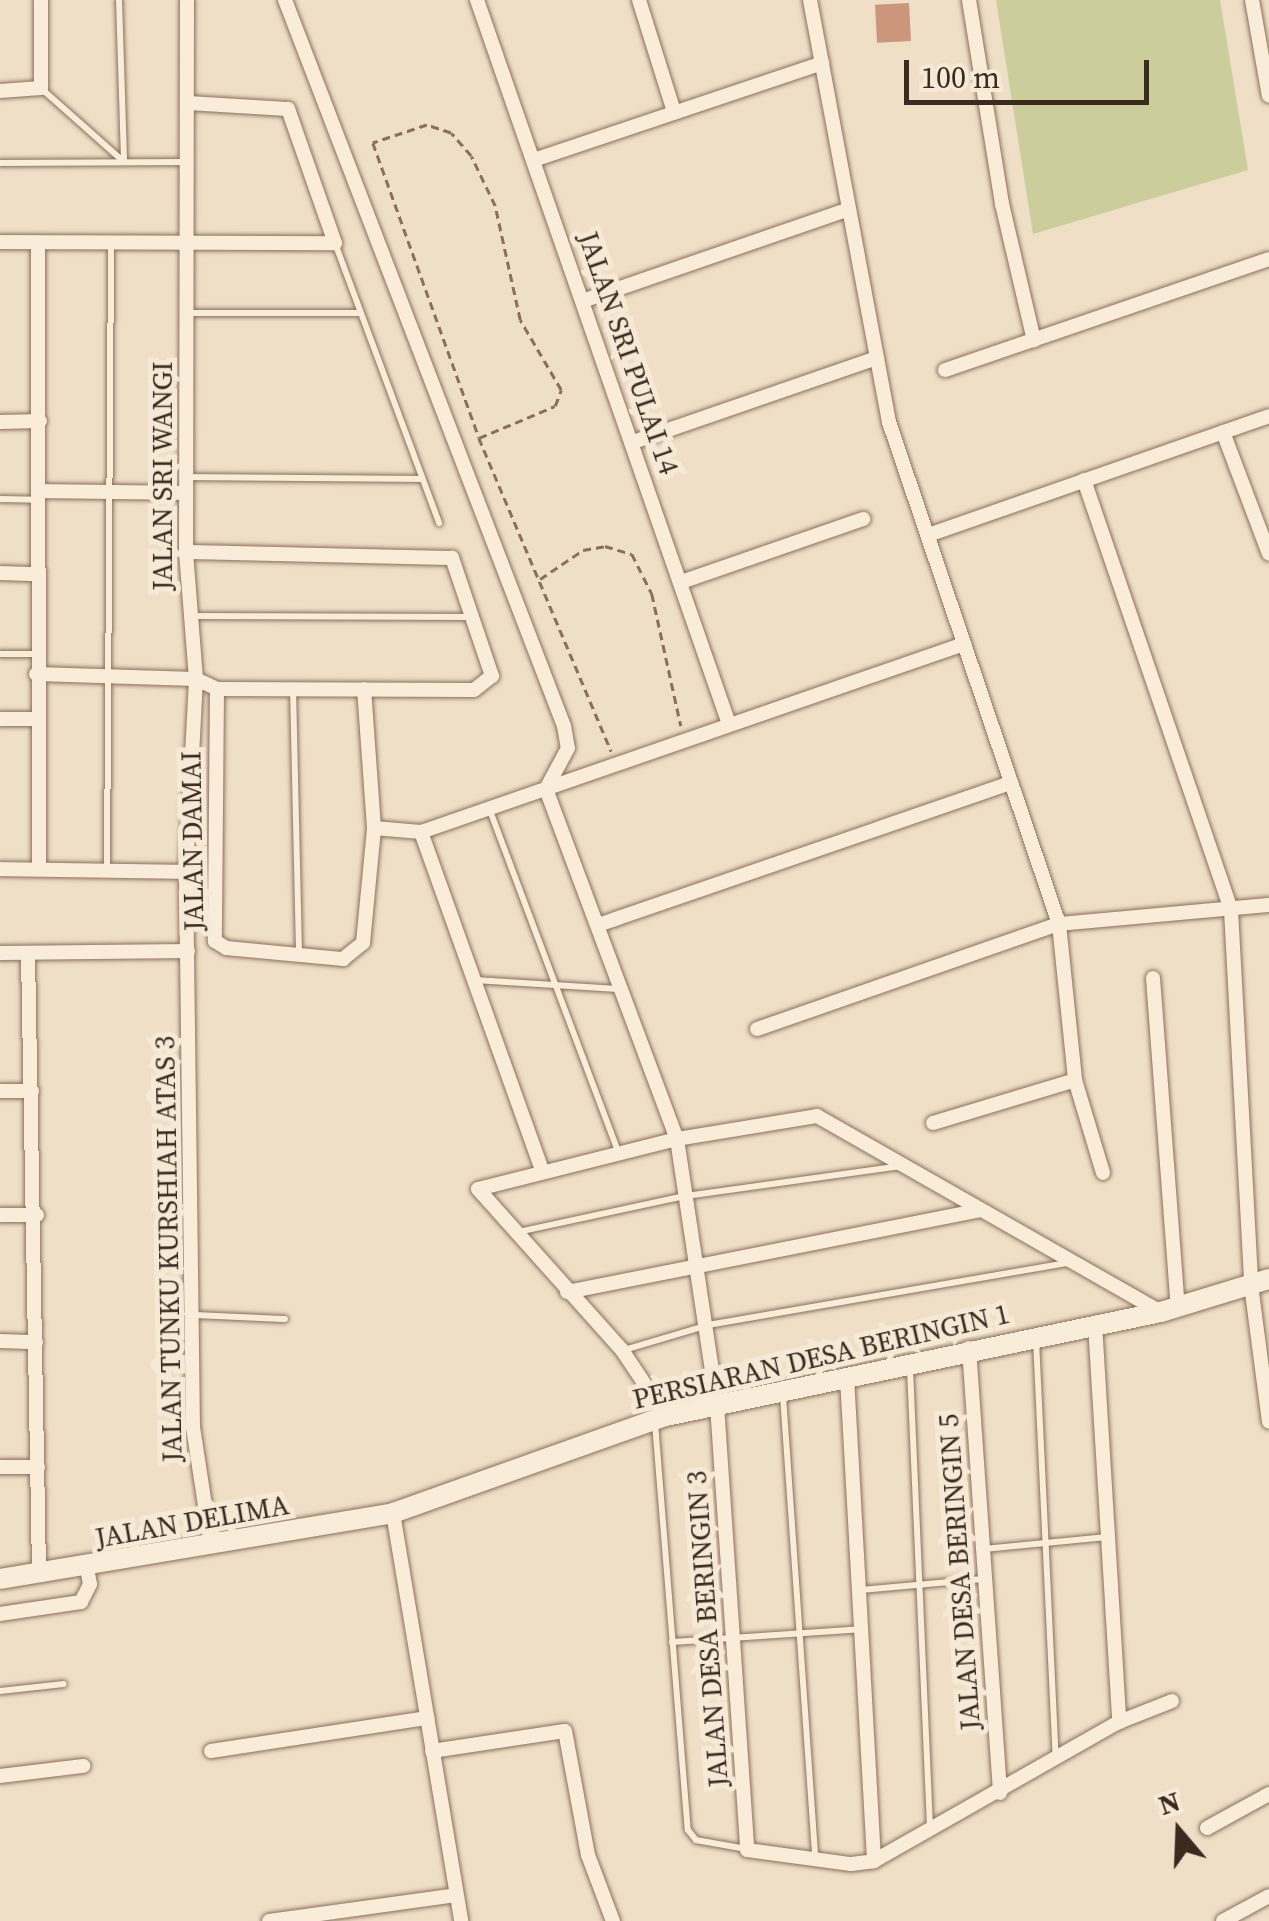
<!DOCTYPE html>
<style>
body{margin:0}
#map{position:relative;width:1269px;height:1921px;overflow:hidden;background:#eedfc6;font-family:"Source Serif 4",serif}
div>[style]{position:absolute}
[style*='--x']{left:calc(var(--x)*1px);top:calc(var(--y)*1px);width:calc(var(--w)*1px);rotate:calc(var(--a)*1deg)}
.green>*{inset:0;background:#cbcd9a}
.building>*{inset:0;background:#cc967c;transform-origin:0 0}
.path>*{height:2.5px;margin-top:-1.25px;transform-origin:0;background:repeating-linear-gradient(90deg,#8a705c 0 8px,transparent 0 13px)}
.roads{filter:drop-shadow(0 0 2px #8a705c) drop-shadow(0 0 2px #8a705c)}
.lane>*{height:6px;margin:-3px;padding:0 3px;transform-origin:3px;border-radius:3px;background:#f9edda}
.street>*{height:14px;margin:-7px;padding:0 7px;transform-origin:7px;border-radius:7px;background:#f9edda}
.secondary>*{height:20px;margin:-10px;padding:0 10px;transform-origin:10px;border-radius:10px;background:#f9edda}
span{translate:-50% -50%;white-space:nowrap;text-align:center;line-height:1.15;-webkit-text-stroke:10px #f6ead6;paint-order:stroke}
.street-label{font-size:28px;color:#3a2a1f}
.north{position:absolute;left:1129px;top:1781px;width:100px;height:100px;-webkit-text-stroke:8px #f6ead6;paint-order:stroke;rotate:341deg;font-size:28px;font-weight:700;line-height:40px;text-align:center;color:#3a2a1f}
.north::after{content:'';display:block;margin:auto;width:35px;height:45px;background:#3a2a1f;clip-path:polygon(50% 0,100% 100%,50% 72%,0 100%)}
.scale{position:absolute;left:904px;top:60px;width:245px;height:45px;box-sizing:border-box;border:5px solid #3a2a1f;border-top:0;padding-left:12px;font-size:30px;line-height:35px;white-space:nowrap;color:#3a2a1f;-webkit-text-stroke:8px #f6ead6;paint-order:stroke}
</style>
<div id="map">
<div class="green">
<i style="clip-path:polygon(996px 0,1220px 0,1248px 170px,1033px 234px)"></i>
</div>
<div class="building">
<i style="left:909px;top:3px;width:38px;height:34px;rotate:87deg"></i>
</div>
<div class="path">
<i style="--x:479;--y:438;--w:82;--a:-22.8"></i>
<i style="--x:555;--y:406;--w:17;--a:-69"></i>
<i style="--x:561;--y:390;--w:81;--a:-120.4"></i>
<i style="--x:520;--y:320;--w:117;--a:-102.4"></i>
<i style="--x:495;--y:206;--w:55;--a:-115.6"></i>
<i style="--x:471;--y:156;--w:30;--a:-131"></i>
<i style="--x:451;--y:133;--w:25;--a:-162"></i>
<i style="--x:427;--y:125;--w:57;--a:161.6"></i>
<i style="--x:373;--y:143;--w:313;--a:70.2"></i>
<i style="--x:479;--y:438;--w:340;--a:67.1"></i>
<i style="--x:540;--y:579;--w:52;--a:-34"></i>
<i style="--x:583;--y:550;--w:22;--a:-10"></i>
<i style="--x:605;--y:546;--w:28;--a:17"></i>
<i style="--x:632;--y:554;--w:45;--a:63.4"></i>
<i style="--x:652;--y:594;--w:135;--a:77.6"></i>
</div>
<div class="roads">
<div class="lane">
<i style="--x:119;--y:0;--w:162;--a:88.2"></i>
<i style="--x:43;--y:90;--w:107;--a:41.6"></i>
<i style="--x:0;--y:163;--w:185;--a:-0.3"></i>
<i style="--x:335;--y:243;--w:299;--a:69.6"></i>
<i style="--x:188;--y:313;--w:171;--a:0"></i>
<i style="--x:187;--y:477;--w:235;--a:0.5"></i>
<i style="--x:0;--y:499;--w:39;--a:1"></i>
<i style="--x:194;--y:616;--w:277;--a:0.2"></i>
<i style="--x:0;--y:654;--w:36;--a:0"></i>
<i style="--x:293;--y:688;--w:268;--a:88.7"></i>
<i style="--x:489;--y:808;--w:367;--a:69.4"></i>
<i style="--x:107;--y:869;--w:627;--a:-89.63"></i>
<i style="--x:475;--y:980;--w:143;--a:3.6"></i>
<i style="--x:518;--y:1232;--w:171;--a:-12.2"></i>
<i style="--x:685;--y:1196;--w:217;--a:-7.9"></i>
<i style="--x:193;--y:1315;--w:92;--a:2.5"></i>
<i style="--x:1036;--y:1340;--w:417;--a:87.3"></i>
<i style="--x:624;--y:1350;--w:88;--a:-16.6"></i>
<i style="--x:708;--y:1325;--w:364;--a:-9.8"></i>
<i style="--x:910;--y:1369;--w:457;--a:87.5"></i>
<i style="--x:783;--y:1396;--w:462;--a:86"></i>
<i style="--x:655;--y:1423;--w:408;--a:85.4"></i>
<i style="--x:688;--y:1830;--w:13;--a:51"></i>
<i style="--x:696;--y:1840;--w:51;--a:10.2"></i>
<i style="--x:984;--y:1549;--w:123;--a:-5.6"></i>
<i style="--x:861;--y:1590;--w:122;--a:-5.2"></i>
<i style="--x:672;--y:1642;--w:189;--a:-3.9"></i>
<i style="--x:0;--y:1691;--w:64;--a:-6.2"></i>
</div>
<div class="street">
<i style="--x:187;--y:0;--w:552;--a:90.1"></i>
<i style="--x:186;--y:552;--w:127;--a:85.5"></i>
<i style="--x:196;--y:679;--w:193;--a:93"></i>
<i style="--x:186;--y:872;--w:555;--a:89.28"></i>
<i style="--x:193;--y:1427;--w:119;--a:81.3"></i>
<i style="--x:285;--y:0;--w:778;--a:68.98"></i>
<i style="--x:564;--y:726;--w:22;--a:80"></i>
<i style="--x:568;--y:748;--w:47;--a:118.2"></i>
<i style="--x:546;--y:789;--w:374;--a:69.5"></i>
<i style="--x:677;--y:1139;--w:269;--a:81.4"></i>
<i style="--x:717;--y:1405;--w:446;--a:86.1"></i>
<i style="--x:747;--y:1850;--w:105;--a:7.7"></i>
<i style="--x:851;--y:1864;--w:23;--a:-7"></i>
<i style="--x:874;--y:1861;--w:282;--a:-29.6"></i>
<i style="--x:1119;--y:1722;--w:57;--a:-21.6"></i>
<i style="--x:477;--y:0;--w:767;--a:70.81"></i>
<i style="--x:639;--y:0;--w:117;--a:72.6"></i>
<i style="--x:810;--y:0;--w:429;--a:79.4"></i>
<i style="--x:889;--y:422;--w:530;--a:71.29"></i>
<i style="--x:1059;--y:924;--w:157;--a:84.1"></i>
<i style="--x:1075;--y:1080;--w:97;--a:73.2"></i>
<i style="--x:969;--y:0;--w:207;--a:80.8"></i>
<i style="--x:1002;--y:204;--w:140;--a:76.8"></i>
<i style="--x:1252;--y:0;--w:97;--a:80"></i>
<i style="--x:0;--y:91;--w:41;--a:-4.2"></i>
<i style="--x:41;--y:88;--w:88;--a:-90"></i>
<i style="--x:537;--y:159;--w:301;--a:-18.6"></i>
<i style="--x:0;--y:242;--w:335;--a:0.2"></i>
<i style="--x:335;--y:243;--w:142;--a:-109.3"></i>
<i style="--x:288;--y:109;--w:97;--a:-176.5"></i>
<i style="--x:38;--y:243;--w:626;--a:89.91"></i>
<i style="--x:585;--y:300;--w:279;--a:-19"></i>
<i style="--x:945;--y:370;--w:342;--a:-18.9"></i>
<i style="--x:0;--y:422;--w:40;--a:-1.4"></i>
<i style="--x:1223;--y:432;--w:130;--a:69.3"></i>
<i style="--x:633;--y:442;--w:258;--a:-19"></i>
<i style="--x:1084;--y:480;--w:454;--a:71.1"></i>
<i style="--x:1231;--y:910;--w:376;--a:86.9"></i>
<i style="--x:1251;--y:1285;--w:138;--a:82.5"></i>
<i style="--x:41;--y:491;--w:145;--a:0.8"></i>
<i style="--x:928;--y:535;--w:361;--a:-19.2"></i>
<i style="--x:0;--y:573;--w:37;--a:2"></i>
<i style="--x:681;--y:582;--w:193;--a:-19.1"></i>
<i style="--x:36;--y:674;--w:160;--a:1.8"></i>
<i style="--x:196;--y:679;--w:23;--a:25"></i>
<i style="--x:217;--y:689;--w:257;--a:0.2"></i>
<i style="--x:474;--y:690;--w:23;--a:-38"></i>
<i style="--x:492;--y:676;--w:125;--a:-108.7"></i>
<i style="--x:452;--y:558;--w:266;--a:-178.7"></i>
<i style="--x:217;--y:689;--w:252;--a:90.5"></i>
<i style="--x:215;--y:941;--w:13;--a:32"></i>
<i style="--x:226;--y:948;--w:118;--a:5.4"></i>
<i style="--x:343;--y:959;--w:26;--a:-39"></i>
<i style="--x:363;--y:943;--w:116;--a:-84.5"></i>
<i style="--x:374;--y:828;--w:139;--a:-94.1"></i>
<i style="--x:0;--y:719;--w:35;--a:0"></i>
<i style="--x:374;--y:828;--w:47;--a:4.9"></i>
<i style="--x:421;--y:832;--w:575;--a:-19.1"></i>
<i style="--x:421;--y:832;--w:359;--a:70.3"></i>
<i style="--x:0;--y:869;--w:186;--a:0.9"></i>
<i style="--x:601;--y:924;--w:434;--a:-19"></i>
<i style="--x:0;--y:953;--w:188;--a:-0.6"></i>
<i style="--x:28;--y:953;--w:619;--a:88.98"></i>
<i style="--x:1153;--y:978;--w:330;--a:85.7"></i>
<i style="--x:757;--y:1029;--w:320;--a:-19.2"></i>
<i style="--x:1059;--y:924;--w:211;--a:-5.2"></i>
<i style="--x:0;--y:1091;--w:32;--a:0"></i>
<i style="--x:933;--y:1123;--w:148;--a:-16.8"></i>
<i style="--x:0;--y:1215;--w:37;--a:0"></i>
<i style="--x:567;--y:1292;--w:422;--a:-11.2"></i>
<i style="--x:1095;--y:1324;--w:399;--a:86.5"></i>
<i style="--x:0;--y:1341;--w:36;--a:2"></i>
<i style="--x:969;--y:1348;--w:446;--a:86"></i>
<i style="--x:847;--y:1377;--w:485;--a:86.8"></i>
<i style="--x:666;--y:1416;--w:79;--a:-123.7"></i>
<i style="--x:622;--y:1350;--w:216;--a:-131.8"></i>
<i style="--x:478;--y:1189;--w:205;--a:-14.1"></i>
<i style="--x:677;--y:1139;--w:142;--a:-9.3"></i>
<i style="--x:817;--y:1116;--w:396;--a:29.7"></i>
<i style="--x:0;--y:1467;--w:38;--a:0"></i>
<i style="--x:393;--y:1513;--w:414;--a:80.5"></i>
<i style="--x:0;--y:1614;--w:82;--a:-8.4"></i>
<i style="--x:81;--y:1602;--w:20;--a:-63"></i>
<i style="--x:90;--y:1584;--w:15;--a:-101"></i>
<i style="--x:211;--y:1751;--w:219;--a:-8.7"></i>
<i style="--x:432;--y:1751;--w:134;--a:-8.6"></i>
<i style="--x:565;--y:1731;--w:126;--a:79.5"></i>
<i style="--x:588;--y:1855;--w:71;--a:69.3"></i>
<i style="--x:0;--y:1776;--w:84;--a:-6.9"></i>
<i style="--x:1207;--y:1828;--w:71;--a:-28.7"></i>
<i style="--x:269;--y:1921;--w:189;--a:-7.9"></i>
<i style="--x:1223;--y:1921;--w:52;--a:-28.5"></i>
</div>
<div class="secondary">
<i style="--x:0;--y:1579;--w:399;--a:-9.5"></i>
<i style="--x:393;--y:1513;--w:290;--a:-19.6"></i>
<i style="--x:666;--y:1416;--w:506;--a:-11.87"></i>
<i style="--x:1161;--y:1312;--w:113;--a:-17"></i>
</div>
</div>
<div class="street-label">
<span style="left:629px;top:353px;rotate:71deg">JALAN SRI PULAI 14</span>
<span style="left:162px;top:476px;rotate:-90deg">JALAN SRI WANGI</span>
<span style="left:192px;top:841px;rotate:-91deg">JALAN DAMAI</span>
<span style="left:168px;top:1249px;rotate:-91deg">JALAN TUNKU KURSHIAH ATAS 3</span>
<span style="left:821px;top:1356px;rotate:-13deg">PERSIARAN DESA BERINGIN 1</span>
<span style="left:192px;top:1521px;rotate:-10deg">JALAN DELIMA</span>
<span style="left:959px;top:1572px;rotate:-94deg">JALAN DESA BERINGIN 5</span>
<span style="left:707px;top:1629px;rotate:-94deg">JALAN DESA BERINGIN 3</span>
</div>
<div class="north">N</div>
<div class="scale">100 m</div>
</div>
